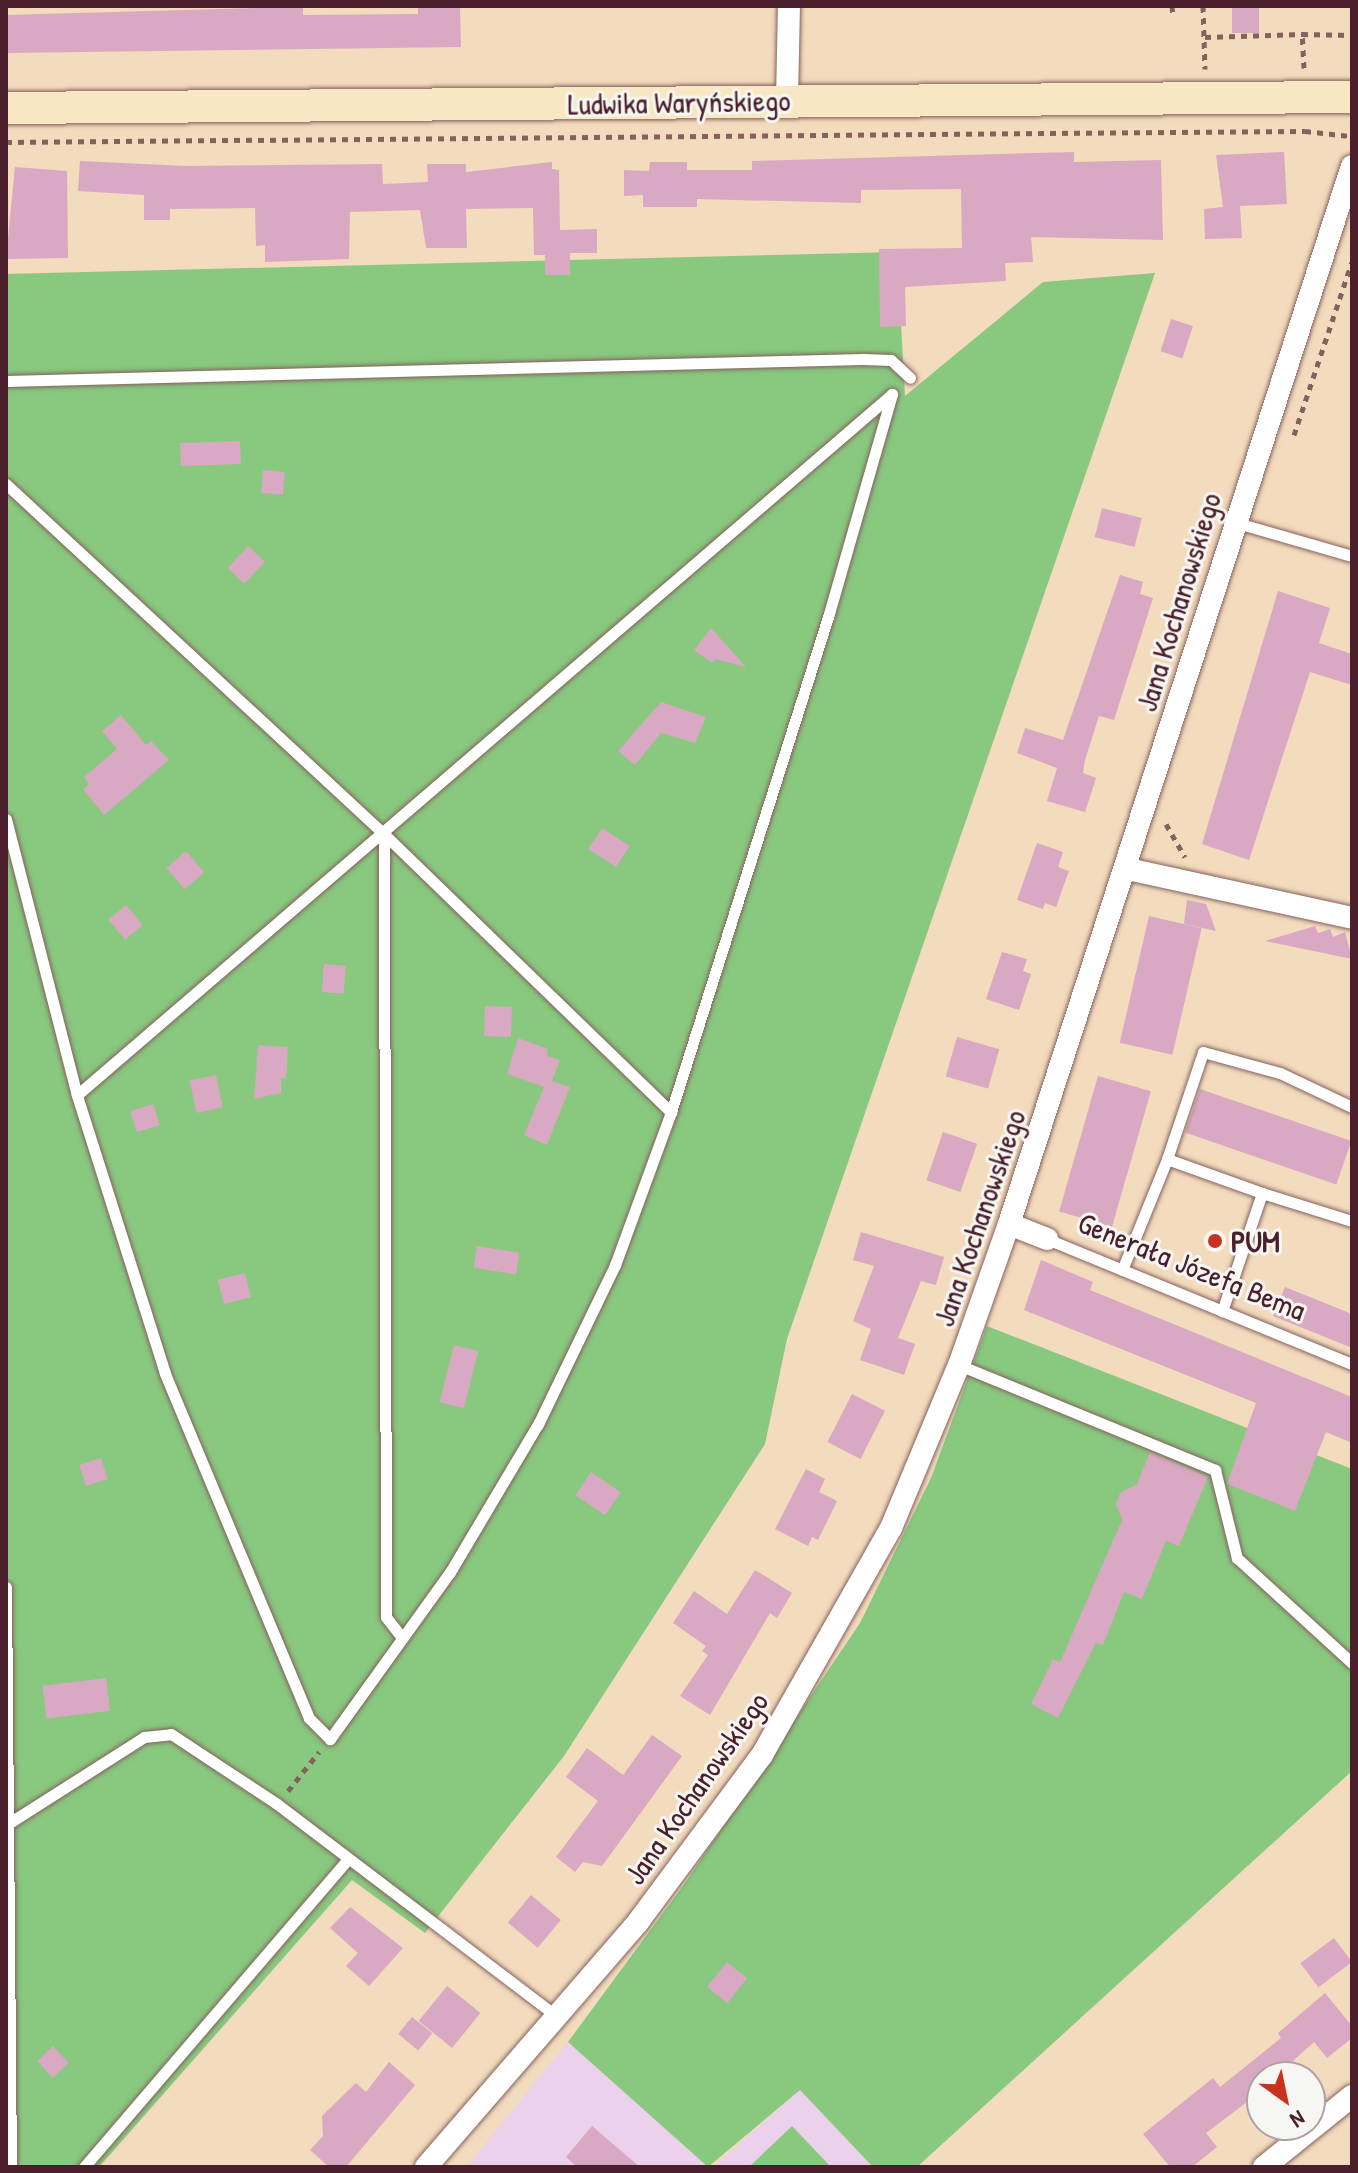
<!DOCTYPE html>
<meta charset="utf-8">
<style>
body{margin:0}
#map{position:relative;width:1358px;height:2173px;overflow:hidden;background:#f3dbbd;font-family:"Patrick Hand",sans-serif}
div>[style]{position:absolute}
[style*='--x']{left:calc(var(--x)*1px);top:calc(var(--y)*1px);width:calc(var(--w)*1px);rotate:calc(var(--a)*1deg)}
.built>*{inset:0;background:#ebd1eb}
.green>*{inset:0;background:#88c87f}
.building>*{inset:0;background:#d9a8c2;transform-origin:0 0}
.path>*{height:5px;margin-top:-2.5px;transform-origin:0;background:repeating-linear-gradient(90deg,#85615e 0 6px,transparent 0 12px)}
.roads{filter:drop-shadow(0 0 2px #85615e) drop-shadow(0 0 2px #85615e)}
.lane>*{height:11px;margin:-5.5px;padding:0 5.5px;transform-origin:5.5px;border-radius:5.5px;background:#fff}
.street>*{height:22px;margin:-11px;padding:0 11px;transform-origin:11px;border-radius:11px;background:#fff}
.secondary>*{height:32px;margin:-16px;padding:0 16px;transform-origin:16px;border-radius:16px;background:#f7e8c3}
.dots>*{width:22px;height:22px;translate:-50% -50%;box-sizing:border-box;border:4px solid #f6f6f2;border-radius:50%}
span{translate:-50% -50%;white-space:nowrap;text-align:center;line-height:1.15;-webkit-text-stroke:6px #f6f6f2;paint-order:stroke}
.street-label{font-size:30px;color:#4a1f2b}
.poi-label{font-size:30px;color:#4a1f2b;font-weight:700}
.left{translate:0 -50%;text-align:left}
.frame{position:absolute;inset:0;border:8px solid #4a1f2b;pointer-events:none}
.north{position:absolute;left:1246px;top:2061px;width:80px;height:80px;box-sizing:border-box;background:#f6f6f2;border:2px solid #b1a0a2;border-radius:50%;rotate:147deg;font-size:22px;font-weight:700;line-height:32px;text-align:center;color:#4a1f2b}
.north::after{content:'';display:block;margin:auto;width:28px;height:36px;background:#c8321e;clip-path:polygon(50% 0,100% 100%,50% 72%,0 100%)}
</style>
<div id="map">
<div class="built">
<i style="clip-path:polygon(568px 2042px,708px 2167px,466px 2167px)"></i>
<i style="clip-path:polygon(800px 2090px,873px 2167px,713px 2167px)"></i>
</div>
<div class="green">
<i style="clip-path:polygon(897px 252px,905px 396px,1043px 282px,1155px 273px,787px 1339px,765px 1444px,564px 1756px,425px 1933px,352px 1880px,99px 2167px,6px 2167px,6px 274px)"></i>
<i style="clip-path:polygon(987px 1326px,1352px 1469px,1352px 1771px,917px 2167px,873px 2167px,800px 2090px,708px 2167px,568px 2042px,685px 1883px,860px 1623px,931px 1478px)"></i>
<i style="clip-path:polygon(792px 2126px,831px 2167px,749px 2167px)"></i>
</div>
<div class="building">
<i style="left:1232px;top:6px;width:27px;height:27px"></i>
<i style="clip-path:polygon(460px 7px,461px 47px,6px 53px,6px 15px,260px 8px,303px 8px,303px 15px,418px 14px,418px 8px)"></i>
<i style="clip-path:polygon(1074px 152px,1074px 162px,1161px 160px,1163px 240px,1031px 237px,1033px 262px,1005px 263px,1006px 281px,905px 287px,906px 326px,880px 327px,879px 249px,962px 248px,961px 189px,861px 190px,861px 203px,697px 199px,697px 207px,643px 207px,643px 195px,624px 196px,624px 170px,649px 171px,650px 162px,687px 162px,687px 170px,752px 170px,752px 161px)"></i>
<i style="clip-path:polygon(1284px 152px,1287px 204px,1240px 206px,1242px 238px,1205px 239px,1204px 209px,1223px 207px,1216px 155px)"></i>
<i style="clip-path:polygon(80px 161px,186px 166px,382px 164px,383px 184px,428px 182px,427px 164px,466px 164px,466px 172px,552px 162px,552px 169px,559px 170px,560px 230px,597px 229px,597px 253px,570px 253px,570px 275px,545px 275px,545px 255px,534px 255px,533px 208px,466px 209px,467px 248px,426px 248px,420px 210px,350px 212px,349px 259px,265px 262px,265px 245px,256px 246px,255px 208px,170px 209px,170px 220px,144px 220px,144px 195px,78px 191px)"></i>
<i style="clip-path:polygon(15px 167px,67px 171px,68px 258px,6px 259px)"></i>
<i style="left:1171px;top:319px;width:23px;height:34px;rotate:18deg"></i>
<i style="left:240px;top:441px;width:23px;height:60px;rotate:88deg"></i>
<i style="left:263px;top:470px;width:22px;height:23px;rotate:5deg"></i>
<i style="left:1102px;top:508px;width:41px;height:30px;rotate:14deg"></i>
<i style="left:248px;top:546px;width:23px;height:30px;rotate:43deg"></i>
<i style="clip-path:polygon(1120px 575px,1143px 582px,1140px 594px,1153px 598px,1114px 720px,1099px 716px,1085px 760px,1083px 773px,1096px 778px,1085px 812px,1047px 801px,1057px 768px,1017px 753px,1025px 728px,1063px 740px)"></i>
<i style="clip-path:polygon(1278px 591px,1330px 608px,1319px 643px,1352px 654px,1352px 685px,1310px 672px,1249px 860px,1202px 844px)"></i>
<i style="clip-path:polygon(711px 628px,746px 667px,715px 659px,712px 663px,694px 650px)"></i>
<i style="clip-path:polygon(661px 702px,706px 717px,695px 743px,661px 733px,635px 765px,618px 751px)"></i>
<i style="clip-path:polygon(121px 715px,146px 745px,151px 741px,169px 760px,104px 815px,83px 789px,89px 784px,84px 777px,117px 749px,102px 731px)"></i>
<i style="left:602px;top:828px;width:33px;height:25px;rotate:33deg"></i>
<i style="clip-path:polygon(1037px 843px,1063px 852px,1058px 867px,1069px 871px,1056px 907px,1045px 903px,1043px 909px,1017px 900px)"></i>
<i style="left:186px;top:851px;width:28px;height:26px;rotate:49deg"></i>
<i style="clip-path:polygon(1187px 900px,1206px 904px,1216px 931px,1184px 924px)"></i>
<i style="left:126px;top:905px;width:26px;height:23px;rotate:50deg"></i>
<i style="left:1149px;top:916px;width:54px;height:130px;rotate:13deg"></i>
<i style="clip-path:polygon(1315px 926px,1318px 933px,1330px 929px,1333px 937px,1345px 932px,1352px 959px,1265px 941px)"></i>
<i style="clip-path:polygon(1002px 952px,1027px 959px,1023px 971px,1031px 974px,1019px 1010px,986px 999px)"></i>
<i style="left:324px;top:964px;width:22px;height:28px;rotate:5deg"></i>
<i style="left:485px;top:1006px;width:27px;height:30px;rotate:2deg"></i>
<i style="left:957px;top:1037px;width:44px;height:41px;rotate:16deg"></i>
<i style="clip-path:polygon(518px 1038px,548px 1049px,547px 1056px,560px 1060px,552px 1081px,570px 1087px,547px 1145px,524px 1135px,544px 1087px,507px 1074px)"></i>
<i style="clip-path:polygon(258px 1045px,288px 1047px,286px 1079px,281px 1078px,281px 1093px,254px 1099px)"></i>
<i style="left:216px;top:1075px;width:33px;height:27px;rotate:78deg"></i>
<i style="left:1098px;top:1076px;width:55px;height:141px;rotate:16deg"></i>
<i style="left:1200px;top:1089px;width:160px;height:46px;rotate:19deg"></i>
<i style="left:153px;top:1104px;width:22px;height:24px;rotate:72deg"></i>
<i style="left:943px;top:1132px;width:36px;height:51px;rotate:19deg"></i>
<i style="clip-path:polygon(861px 1232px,944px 1257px,936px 1285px,921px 1281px,898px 1338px,915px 1344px,904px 1375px,860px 1360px,871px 1329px,853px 1321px,874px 1266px,853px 1260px)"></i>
<i style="left:477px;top:1246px;width:43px;height:22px;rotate:9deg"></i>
<i style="clip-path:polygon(1041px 1260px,1093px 1282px,1090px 1290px,1352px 1397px,1352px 1443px,1326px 1432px,1295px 1511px,1227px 1484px,1256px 1403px,1024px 1310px)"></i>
<i style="left:245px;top:1273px;width:25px;height:28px;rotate:76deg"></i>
<i style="clip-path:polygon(1285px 1287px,1352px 1314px,1352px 1348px,1273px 1316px)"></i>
<i style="left:454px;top:1345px;width:25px;height:59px;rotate:14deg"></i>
<i style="left:852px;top:1394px;width:37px;height:54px;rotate:27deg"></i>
<i style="clip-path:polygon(1150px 1452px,1208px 1477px,1179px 1546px,1166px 1541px,1142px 1599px,1124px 1592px,1103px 1645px,1096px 1643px,1058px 1718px,1031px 1704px,1053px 1659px,1060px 1662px,1122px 1520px,1116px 1504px,1120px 1493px,1137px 1484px)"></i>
<i style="left:101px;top:1458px;width:22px;height:23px;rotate:72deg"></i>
<i style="clip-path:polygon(806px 1469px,825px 1479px,819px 1492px,837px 1501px,818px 1540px,812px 1537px,808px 1546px,775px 1529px)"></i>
<i style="left:591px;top:1472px;width:36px;height:28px;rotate:34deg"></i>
<i style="clip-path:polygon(755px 1570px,792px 1593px,777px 1618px,770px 1613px,710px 1715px,680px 1696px,708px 1655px,702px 1651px,706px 1646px,673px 1623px,694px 1591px,727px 1614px)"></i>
<i style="left:106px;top:1678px;width:33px;height:64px;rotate:83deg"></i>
<i style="clip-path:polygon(652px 1735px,682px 1756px,602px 1866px,583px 1862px,575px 1872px,556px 1857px,598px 1801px,566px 1777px,587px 1748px,623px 1775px)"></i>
<i style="left:531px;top:1895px;width:39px;height:36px;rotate:40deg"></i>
<i style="clip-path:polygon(350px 1907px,403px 1948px,369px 1986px,346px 1966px,358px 1953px,330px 1928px)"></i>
<i style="left:1334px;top:1938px;width:30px;height:42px;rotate:53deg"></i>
<i style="left:727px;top:1962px;width:26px;height:32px;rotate:39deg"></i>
<i style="left:447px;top:1986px;width:43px;height:45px;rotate:39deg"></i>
<i style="clip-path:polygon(1325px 1993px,1352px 2026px,1352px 2038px,1327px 2058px,1314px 2042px,1275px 2077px,1262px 2077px,1262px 2120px,1247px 2102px,1206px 2133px,1217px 2147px,1192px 2167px,1170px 2167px,1143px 2134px,1213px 2078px,1220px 2087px,1281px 2038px,1278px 2033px)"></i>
<i style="left:412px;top:2017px;width:26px;height:22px;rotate:39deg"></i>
<i style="left:53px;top:2046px;width:23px;height:22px;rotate:47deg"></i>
<i style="clip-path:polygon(389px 2062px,415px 2085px,346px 2167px,329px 2167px,310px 2150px,323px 2136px,322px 2116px,356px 2083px,366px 2092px)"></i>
<i style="clip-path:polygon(592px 2126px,640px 2167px,577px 2167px,566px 2157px)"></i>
</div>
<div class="path">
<i style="--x:1172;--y:6;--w:10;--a:84"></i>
<i style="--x:1203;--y:6;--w:63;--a:88.2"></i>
<i style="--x:1205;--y:37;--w:97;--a:-1.8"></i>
<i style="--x:1304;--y:68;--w:34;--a:-93"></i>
<i style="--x:1302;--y:34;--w:50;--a:1.1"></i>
<i style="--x:6;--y:142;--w:1299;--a:-0.49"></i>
<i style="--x:1305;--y:131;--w:45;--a:6.3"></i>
<i style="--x:1294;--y:435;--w:182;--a:-71.5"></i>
<i style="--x:1166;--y:824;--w:38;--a:60"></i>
<i style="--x:288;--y:1791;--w:50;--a:-51.5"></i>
</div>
<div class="roads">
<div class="lane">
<i style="--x:6;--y:381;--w:857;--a:-1.47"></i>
<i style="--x:863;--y:359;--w:28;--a:2"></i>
<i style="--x:891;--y:360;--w:26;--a:43"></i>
<i style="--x:892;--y:394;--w:232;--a:106"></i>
<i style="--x:828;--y:617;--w:519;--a:107.6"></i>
<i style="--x:671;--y:1112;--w:163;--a:110.1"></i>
<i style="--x:615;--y:1265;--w:177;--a:115.8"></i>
<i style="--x:538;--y:1424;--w:172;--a:120.7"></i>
<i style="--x:450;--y:1572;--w:206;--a:125.7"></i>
<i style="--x:330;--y:1739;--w:30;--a:-135"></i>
<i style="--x:309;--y:1718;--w:374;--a:-112.7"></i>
<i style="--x:165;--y:1373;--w:292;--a:-107.6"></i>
<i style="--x:77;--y:1095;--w:1075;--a:-40.7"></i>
<i style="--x:6;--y:484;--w:515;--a:42.8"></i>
<i style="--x:1234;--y:522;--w:123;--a:16.1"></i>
<i style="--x:6;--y:819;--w:285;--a:75.6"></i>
<i style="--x:1167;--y:1159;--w:113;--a:-71.4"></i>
<i style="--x:1203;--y:1052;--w:80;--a:15.3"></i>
<i style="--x:1280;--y:1073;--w:80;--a:25.3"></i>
<i style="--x:1262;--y:1193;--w:94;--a:17.3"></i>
<i style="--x:1047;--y:1239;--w:330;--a:22.3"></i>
<i style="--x:1122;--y:1270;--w:120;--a:-67.9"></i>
<i style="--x:1167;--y:1159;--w:101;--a:19.7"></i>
<i style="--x:1262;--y:1193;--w:125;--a:108.7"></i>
<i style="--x:959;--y:1365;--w:277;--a:22.3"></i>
<i style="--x:1215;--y:1470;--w:91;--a:76"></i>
<i style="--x:1237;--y:1558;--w:156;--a:42.4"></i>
<i style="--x:6;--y:1587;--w:580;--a:89.51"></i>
<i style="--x:400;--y:1635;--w:23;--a:-128"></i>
<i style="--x:386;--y:1617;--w:783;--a:-90.15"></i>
<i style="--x:384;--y:834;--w:400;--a:44.1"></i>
<i style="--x:6;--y:1825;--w:164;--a:-32.5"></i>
<i style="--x:144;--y:1737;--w:27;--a:-6"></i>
<i style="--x:171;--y:1734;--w:127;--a:33.4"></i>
<i style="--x:277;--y:1804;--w:350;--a:37.2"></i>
<i style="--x:84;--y:2167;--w:406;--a:-49.4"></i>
</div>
<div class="street">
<i style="--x:787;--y:100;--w:94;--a:-88.8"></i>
<i style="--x:1128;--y:869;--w:229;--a:12.3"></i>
<i style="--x:1009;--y:1224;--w:41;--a:21.5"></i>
<i style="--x:426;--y:2167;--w:324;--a:-49.1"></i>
<i style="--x:638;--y:1922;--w:208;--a:-53.4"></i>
<i style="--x:762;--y:1755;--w:261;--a:-60.4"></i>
<i style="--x:891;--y:1528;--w:177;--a:-67.4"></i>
<i style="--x:959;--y:1365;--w:150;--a:-70.5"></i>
<i style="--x:1009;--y:1224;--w:1112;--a:-72.04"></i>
<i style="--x:1264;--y:2167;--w:113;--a:-38.9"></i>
</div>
<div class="secondary">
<i style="--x:6;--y:108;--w:1346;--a:-0.47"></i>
</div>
</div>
<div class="dots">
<i style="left:1215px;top:1241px;background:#c8321e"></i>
</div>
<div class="street-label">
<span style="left:679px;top:102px;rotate:-1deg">Ludwika Waryńskiego</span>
<span style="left:1178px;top:602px;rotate:-73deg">Jana Kochanowskiego</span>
<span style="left:979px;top:1218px;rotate:-71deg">Jana Kochanowskiego</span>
<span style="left:1192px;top:1266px;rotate:22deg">Generała Józefa Bema</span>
<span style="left:696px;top:1788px;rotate:-55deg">Jana Kochanowskiego</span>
</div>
<div class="poi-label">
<span class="left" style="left:1231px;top:1241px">PUM</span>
</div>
<div class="frame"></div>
<div class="north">N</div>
</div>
